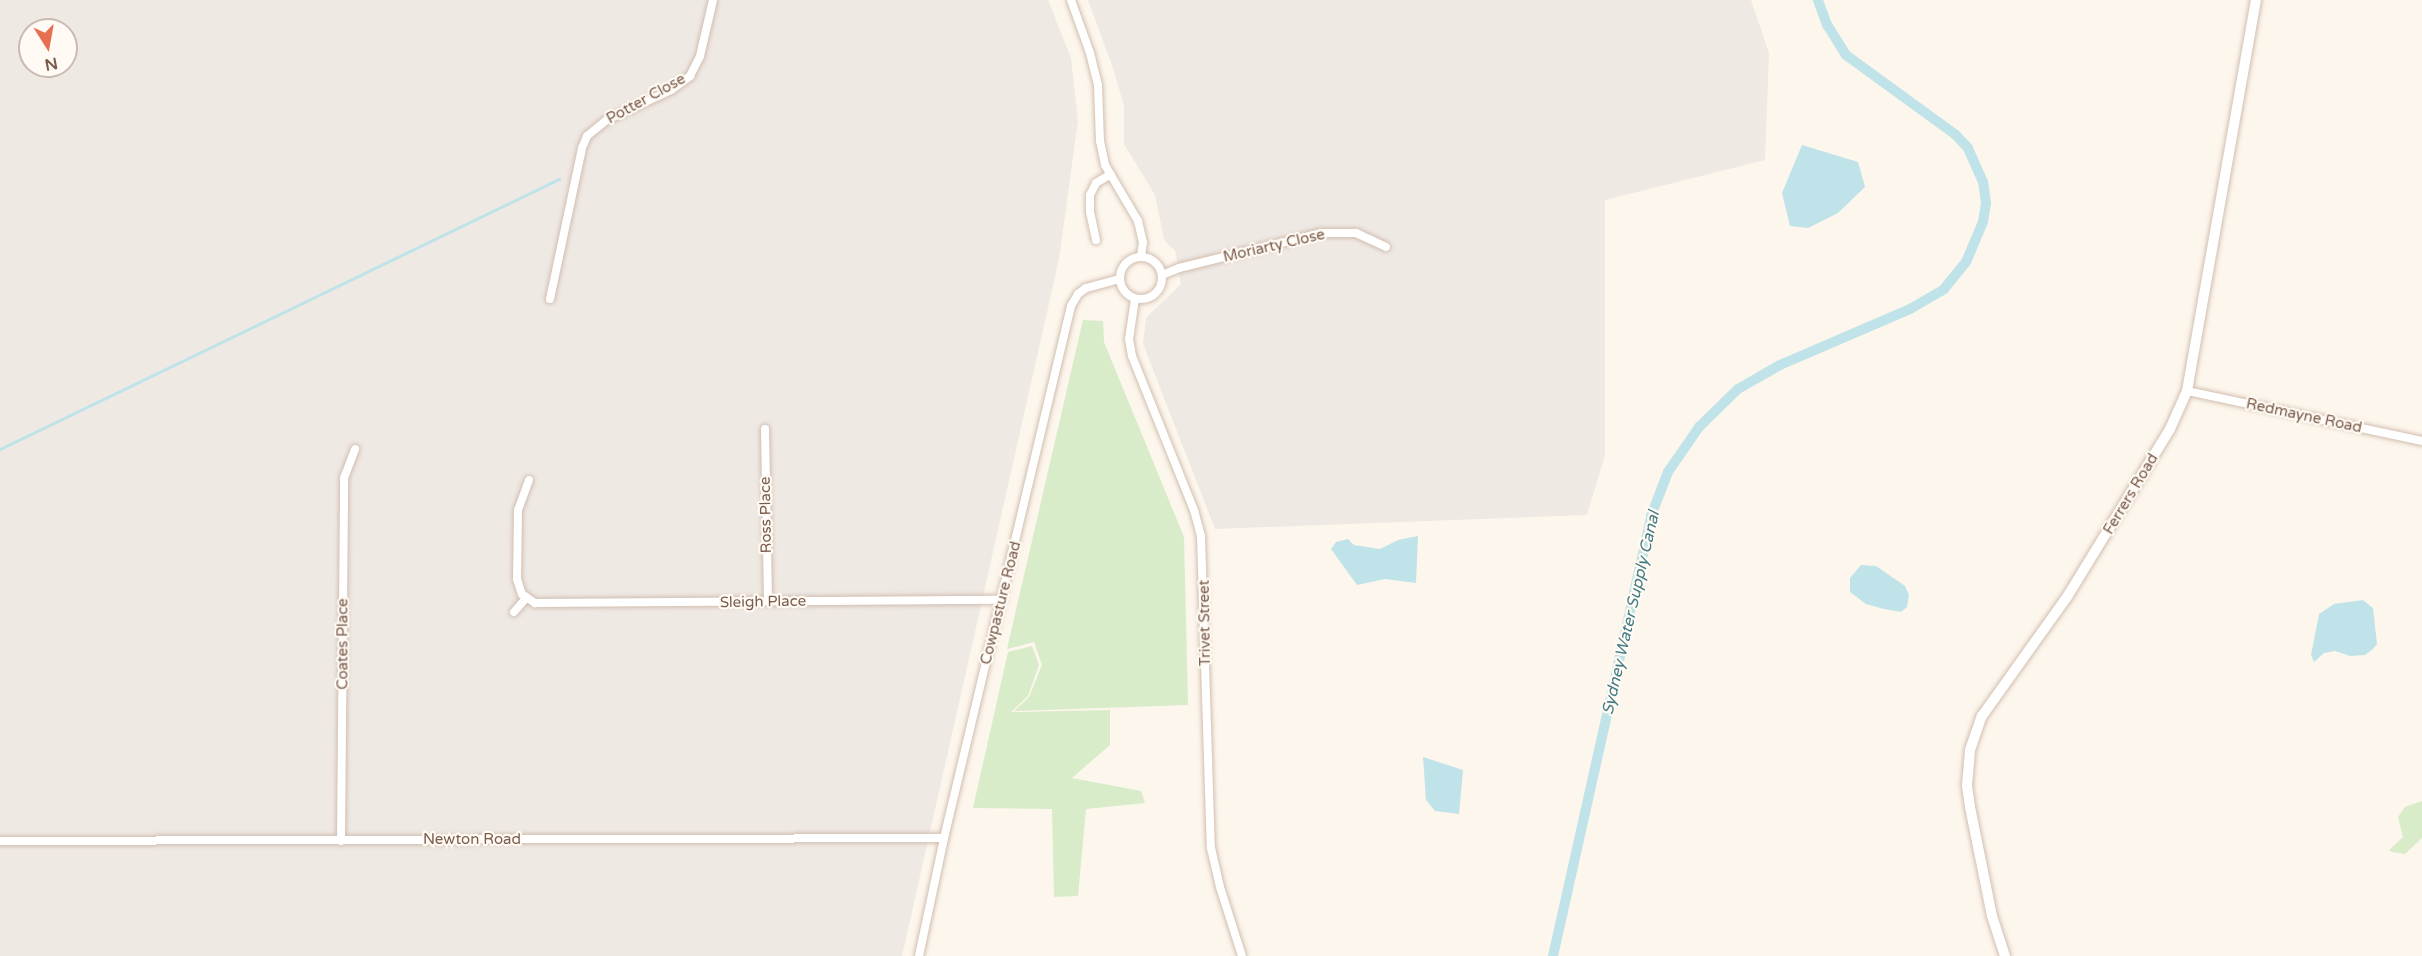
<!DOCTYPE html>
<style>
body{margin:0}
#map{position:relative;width:2422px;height:956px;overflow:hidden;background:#fdf6ec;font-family:"Varela Round",sans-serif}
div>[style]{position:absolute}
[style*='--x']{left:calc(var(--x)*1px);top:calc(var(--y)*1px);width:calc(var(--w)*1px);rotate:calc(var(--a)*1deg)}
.industrial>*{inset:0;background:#efe9e4}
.green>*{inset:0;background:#d8ecc9}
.water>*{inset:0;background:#bfe3e8}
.stream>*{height:3px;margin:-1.5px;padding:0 1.5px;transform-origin:1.5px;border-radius:1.5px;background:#bfe3e8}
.canal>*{height:10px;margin:-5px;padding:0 5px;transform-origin:5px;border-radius:5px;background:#bfe3e8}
.roads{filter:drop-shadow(0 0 2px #d1beb0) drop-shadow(0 0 2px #d1beb0)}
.minor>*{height:8px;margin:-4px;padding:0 4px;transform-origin:4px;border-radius:4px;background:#fff}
.minor>.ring{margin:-4px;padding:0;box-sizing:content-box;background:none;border:8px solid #fff;border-radius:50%}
.tertiary>*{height:10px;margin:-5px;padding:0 5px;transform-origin:5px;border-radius:5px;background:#fff}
span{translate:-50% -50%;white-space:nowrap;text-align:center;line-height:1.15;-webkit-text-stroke:4.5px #fffaf3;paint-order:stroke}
.street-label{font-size:15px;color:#7a5c4d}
.water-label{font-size:16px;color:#437c86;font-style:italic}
.north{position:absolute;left:18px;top:18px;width:60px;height:60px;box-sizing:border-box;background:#fffaf3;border:2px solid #cabbb1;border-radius:50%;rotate:169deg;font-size:16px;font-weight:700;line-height:24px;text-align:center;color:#7a5c4d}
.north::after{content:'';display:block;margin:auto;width:21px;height:27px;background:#e76f51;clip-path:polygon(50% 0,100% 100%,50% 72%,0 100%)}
</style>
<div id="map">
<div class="industrial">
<i style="clip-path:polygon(evenodd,0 0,1048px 0,1071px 58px,1078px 121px,1059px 259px,902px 956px,0 956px,0 0,30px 30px,66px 30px,66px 66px,30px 66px,30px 30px)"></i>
<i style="clip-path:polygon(1088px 0,1751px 0,1769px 53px,1765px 160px,1605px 200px,1605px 455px,1587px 515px,1215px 529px,1143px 344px,1146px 318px,1181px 284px,1175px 250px,1169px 246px,1164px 239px,1155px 195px,1124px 144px,1124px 106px,1113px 68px)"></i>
</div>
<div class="green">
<i style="clip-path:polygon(1083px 320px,1103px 321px,1104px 342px,1184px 537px,1188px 705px,1014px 711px,1029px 697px,1042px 665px,1034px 642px,1007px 649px)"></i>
<i style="clip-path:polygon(1032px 646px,1039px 665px,1028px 696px,1011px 712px,1110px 710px,1110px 745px,1072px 778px,1141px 791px,1145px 803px,1086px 809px,1078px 896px,1054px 897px,1052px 809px,973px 808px,1008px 652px)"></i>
<i style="clip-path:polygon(2422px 801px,2422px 838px,2405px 854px,2392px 852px,2389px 850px,2403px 837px,2398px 817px,2405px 807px)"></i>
</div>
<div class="water">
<i style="clip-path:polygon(1802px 145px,1858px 162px,1865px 187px,1838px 213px,1808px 228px,1790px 226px,1782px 193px)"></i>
<i style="clip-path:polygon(1418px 536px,1416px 583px,1385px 579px,1357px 585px,1331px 549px,1336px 542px,1348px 539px,1354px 545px,1380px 549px,1398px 540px)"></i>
<i style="clip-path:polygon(1861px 565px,1876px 566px,1905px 586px,1909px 595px,1907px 607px,1901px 612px,1884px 609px,1866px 604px,1850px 592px,1850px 578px)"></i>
<i style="clip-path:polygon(2363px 600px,2373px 608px,2377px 644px,2373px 649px,2365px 655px,2350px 656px,2335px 651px,2324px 653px,2314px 662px,2311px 655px,2319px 614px,2334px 604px)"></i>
<i style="clip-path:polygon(1423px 757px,1463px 770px,1459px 814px,1435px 811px,1426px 800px)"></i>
</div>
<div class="stream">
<i style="--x:0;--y:449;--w:621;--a:-25.78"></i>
</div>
<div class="canal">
<i style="--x:1553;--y:956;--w:451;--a:-77.4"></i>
<i style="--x:1651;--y:516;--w:47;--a:-68.9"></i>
<i style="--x:1668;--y:472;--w:55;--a:-55.4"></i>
<i style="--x:1699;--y:427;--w:54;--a:-44.3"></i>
<i style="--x:1738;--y:389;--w:48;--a:-29.7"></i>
<i style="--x:1780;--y:365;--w:142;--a:-23.3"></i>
<i style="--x:1910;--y:309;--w:39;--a:-30"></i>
<i style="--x:1944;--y:289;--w:35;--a:-51"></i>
<i style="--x:1966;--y:262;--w:43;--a:-67"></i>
<i style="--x:1983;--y:222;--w:19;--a:-81"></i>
<i style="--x:1986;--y:203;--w:21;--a:-98"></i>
<i style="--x:1983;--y:182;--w:37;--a:-114"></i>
<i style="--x:1968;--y:148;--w:18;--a:-133"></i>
<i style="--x:1956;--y:135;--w:136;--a:-144"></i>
<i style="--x:1846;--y:55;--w:36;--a:-122"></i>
<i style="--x:1827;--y:25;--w:27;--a:-110"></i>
</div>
<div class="roads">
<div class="minor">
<i style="--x:1071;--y:0;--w:56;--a:70.3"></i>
<i style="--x:1090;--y:53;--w:33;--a:76"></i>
<i style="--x:1098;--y:85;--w:56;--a:88"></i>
<i style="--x:1100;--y:141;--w:25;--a:78"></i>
<i style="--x:1105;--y:165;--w:65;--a:59.5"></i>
<i style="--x:1138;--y:221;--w:22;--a:77"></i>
<i style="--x:1143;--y:242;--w:15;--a:98"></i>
<i style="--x:1096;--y:240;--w:29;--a:-102"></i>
<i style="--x:1090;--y:212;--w:17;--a:-90"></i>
<i style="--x:1090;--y:195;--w:13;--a:-63"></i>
<i style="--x:1096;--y:183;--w:17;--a:-31"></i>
<i class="ring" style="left:1120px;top:257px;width:34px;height:34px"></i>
<i style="--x:1162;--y:275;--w:18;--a:-22"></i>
<i style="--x:1179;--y:268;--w:146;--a:-13.8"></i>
<i style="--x:1321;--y:233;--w:35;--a:0"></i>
<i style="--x:1356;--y:233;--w:33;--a:25"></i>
<i style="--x:550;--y:299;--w:154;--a:-78"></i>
<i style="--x:582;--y:148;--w:13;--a:-67"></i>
<i style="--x:587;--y:136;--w:26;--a:-39"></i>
<i style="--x:607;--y:120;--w:71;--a:-25.1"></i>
<i style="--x:671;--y:90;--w:24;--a:-36"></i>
<i style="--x:690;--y:76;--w:22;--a:-63"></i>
<i style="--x:700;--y:56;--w:57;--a:-76.9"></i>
<i style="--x:1135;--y:299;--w:40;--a:98.5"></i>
<i style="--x:1129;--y:339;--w:17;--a:80"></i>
<i style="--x:1132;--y:356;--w:166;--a:68.1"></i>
<i style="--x:1194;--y:510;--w:27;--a:75"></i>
<i style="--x:1201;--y:536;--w:312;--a:88.2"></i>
<i style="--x:1211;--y:848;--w:40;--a:77"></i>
<i style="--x:1220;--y:887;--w:72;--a:72.3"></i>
<i style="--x:2187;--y:391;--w:240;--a:12"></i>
<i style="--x:765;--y:429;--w:172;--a:89"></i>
<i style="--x:529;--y:480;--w:32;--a:110"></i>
<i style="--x:518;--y:510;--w:69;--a:90.8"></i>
<i style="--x:517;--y:579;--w:16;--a:72"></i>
<i style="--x:522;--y:594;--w:16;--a:35"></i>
<i style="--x:535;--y:603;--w:466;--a:-0.4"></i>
<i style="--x:514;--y:612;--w:18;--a:-49"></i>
<i style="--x:0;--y:841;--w:944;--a:-0.18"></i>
<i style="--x:341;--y:841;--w:363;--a:-89.5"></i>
<i style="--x:344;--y:478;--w:31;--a:-69"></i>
<i style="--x:919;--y:956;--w:121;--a:-78"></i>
<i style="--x:944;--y:838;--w:547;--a:-76.57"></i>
<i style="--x:1071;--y:306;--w:14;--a:-60"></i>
<i style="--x:1078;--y:294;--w:10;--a:-37"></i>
<i style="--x:1086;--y:288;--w:34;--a:-15"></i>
</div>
<div class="tertiary">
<i style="--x:2005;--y:956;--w:42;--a:-108"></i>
<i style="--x:1992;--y:916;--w:111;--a:-101.4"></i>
<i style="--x:1970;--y:807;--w:22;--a:-98"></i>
<i style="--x:1967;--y:785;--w:35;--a:-85"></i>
<i style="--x:1970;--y:750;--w:36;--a:-71"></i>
<i style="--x:1982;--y:716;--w:146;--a:-54.5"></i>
<i style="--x:2067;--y:597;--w:197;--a:-58.5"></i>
<i style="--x:2170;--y:429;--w:42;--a:-65.9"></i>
<i style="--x:2187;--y:391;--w:397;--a:-80"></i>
</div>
</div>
<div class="street-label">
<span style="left:646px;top:99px;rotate:-29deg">Potter Close</span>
<span style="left:1274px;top:246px;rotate:-13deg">Moriarty Close</span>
<span style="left:2304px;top:416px;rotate:12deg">Redmayne Road</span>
<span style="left:2131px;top:494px;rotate:-59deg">Ferrers Road</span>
<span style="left:766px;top:515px;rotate:-91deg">Ross Place</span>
<span style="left:763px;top:602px;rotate:-1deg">Sleigh Place</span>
<span style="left:1001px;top:603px;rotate:-76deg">Cowpasture Road</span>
<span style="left:1205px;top:623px;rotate:-91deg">Trivet Street</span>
<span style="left:343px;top:644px;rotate:-90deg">Coates Place</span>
<span style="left:472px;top:840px">Newton Road</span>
</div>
<div class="water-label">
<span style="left:1631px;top:613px;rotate:-77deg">Sydney Water Supply Canal</span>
</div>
<div class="north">N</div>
</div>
